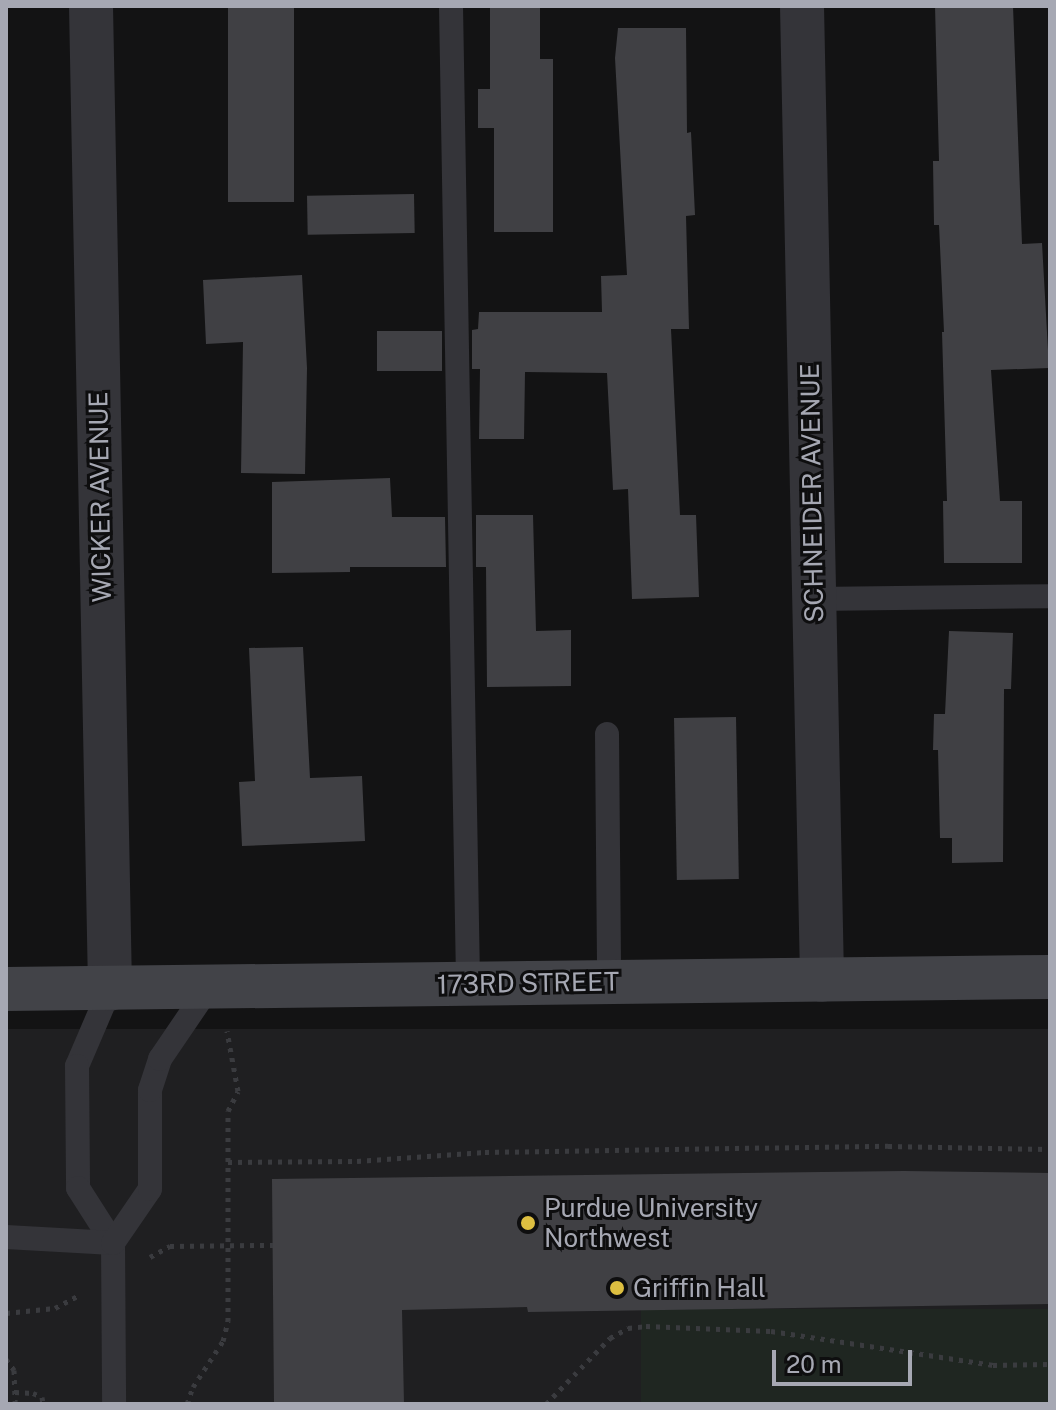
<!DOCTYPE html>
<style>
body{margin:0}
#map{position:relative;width:1056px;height:1410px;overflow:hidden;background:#131314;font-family:"Public Sans",sans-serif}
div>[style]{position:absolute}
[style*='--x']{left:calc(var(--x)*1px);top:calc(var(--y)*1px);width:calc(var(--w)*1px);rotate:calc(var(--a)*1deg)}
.built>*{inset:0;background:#1f1f21;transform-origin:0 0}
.green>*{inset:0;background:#1f2621;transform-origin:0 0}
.building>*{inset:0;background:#404044;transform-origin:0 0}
.path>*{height:5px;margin-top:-2.5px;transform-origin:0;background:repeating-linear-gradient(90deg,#3a3b3f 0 4px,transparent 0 10px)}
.lane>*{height:24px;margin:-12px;padding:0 12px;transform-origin:12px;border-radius:12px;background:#343439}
.street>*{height:44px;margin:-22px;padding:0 22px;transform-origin:22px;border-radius:22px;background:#343439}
.secondary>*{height:44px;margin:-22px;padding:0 22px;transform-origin:22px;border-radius:22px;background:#424348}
.dots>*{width:22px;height:22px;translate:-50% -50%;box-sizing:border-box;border:4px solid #0e0e0f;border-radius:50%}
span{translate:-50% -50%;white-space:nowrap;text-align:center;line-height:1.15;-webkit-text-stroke:6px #0e0e0f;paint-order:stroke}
.street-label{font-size:26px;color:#a6a8b3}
.poi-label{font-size:26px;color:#a6a8b3}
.left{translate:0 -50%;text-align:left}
.frame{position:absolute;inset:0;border:8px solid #a6a8b3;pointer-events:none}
.scale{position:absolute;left:772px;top:1350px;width:140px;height:36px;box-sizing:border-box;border:4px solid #a6a8b3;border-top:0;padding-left:10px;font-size:24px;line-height:28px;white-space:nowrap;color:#a6a8b3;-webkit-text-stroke:6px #0e0e0f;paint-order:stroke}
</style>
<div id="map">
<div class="built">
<i style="left:1050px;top:1029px;width:375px;height:1044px;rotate:90deg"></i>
</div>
<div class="green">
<i style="left:1050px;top:1309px;width:95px;height:409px;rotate:90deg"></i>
</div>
<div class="building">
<i style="left:228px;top:6px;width:66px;height:196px"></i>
<i style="clip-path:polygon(490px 6px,540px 6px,540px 59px,553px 59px,553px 232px,494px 232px,494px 128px,478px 128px,478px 89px,490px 89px)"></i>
<i style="clip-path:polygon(935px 6px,1013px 6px,1022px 244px,1042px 243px,1049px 368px,991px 370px,1000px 501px,1022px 501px,1022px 563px,944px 563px,943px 501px,947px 501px,942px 332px,944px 332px,939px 225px,934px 225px,933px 161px,939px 161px)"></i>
<i style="clip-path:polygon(618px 28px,686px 28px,687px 133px,691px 132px,695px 215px,686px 216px,689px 329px,671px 329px,680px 515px,696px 515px,699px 597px,632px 599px,628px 489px,613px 490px,607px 373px,525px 372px,524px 439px,479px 439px,480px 369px,472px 369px,472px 330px,478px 329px,479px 312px,602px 312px,601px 276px,627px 275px,615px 58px)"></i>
<i style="left:414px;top:194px;width:39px;height:107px;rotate:89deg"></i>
<i style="clip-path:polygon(302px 275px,307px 368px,305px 474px,241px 473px,243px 342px,206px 344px,203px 280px)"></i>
<i style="left:442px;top:331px;width:40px;height:65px;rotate:90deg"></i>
<i style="clip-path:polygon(390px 478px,392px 517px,445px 517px,446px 567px,350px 567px,350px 572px,272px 573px,272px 482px)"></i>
<i style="clip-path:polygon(476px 515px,533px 515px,536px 631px,571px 630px,571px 686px,487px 687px,486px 567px,476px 567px)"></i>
<i style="clip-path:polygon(949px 631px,1013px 633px,1011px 689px,1004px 689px,1003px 862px,952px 863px,952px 838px,940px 838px,938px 750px,933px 750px,934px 714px,945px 714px)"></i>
<i style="clip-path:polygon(303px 647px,310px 778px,362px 776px,365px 841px,242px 846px,239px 782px,255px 781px,249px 648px)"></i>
<i style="left:736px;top:717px;width:162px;height:62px;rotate:89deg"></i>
<i style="clip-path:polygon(904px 1171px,1050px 1173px,1050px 1304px,528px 1312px,527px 1307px,402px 1310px,404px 1404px,274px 1404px,272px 1179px)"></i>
</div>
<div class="path">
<i style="--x:228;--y:1162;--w:129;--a:-0.4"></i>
<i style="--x:357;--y:1161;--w:128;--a:-4"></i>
<i style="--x:485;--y:1152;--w:403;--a:-0.9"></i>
<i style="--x:888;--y:1146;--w:162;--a:1.1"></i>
<i style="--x:150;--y:1257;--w:23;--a:-29"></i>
<i style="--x:170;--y:1246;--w:103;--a:-0.6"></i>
<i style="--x:6;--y:1313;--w:49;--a:-5.8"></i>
<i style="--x:55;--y:1308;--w:26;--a:-28"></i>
<i style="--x:6;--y:1359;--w:14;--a:54"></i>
<i style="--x:14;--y:1370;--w:34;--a:88"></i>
<i style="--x:15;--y:1392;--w:18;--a:3"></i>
<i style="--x:33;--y:1393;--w:10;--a:24"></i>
<i style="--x:42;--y:1397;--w:7;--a:82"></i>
<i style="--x:187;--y:1404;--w:18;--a:-71"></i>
<i style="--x:193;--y:1387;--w:55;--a:-56.9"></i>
<i style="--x:223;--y:1341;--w:21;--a:-76"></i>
<i style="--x:228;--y:1321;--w:210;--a:-90"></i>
<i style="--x:228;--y:1111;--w:22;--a:-63"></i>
<i style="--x:238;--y:1091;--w:61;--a:-100.4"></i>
<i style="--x:546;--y:1404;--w:92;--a:-45.9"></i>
<i style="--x:610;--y:1338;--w:21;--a:-29"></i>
<i style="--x:628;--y:1328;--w:18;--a:-6"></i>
<i style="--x:646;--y:1326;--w:125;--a:2.3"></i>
<i style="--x:771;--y:1331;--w:225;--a:8.7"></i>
<i style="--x:993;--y:1365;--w:57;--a:-1"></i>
</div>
<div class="lane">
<i style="--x:451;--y:6;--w:978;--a:89"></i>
<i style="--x:815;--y:599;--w:235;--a:-0.7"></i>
<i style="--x:607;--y:734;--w:249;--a:89.5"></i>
<i style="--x:110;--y:989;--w:84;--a:113.2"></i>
<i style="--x:77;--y:1066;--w:122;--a:89.5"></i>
<i style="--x:78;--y:1188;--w:65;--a:57.5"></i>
<i style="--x:113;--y:1243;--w:161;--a:89.6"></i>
<i style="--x:6;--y:1237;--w:107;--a:3.2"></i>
<i style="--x:113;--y:1243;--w:65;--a:-55.6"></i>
<i style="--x:150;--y:1189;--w:99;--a:-90"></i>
<i style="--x:150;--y:1090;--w:33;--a:-72"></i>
<i style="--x:160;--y:1059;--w:87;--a:-55.8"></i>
</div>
<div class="street">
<i style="--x:91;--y:6;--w:983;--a:88.89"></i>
<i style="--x:802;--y:6;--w:974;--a:88.82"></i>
</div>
<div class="secondary">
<i style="--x:6;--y:989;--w:1044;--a:-0.66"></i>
</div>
<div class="dots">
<i style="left:528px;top:1223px;background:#ddbf41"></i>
<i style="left:617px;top:1288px;background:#ddbf41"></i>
</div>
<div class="street-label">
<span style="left:812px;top:493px;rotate:-91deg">SCHNEIDER AVENUE</span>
<span style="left:100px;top:497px;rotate:-91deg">WICKER AVENUE</span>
<span style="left:528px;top:983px;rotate:-1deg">173RD STREET</span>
</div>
<div class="poi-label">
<span class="left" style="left:544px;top:1223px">Purdue University<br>Northwest</span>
<span class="left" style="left:633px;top:1288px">Griffin Hall</span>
</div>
<div class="frame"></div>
<div class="scale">20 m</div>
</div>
